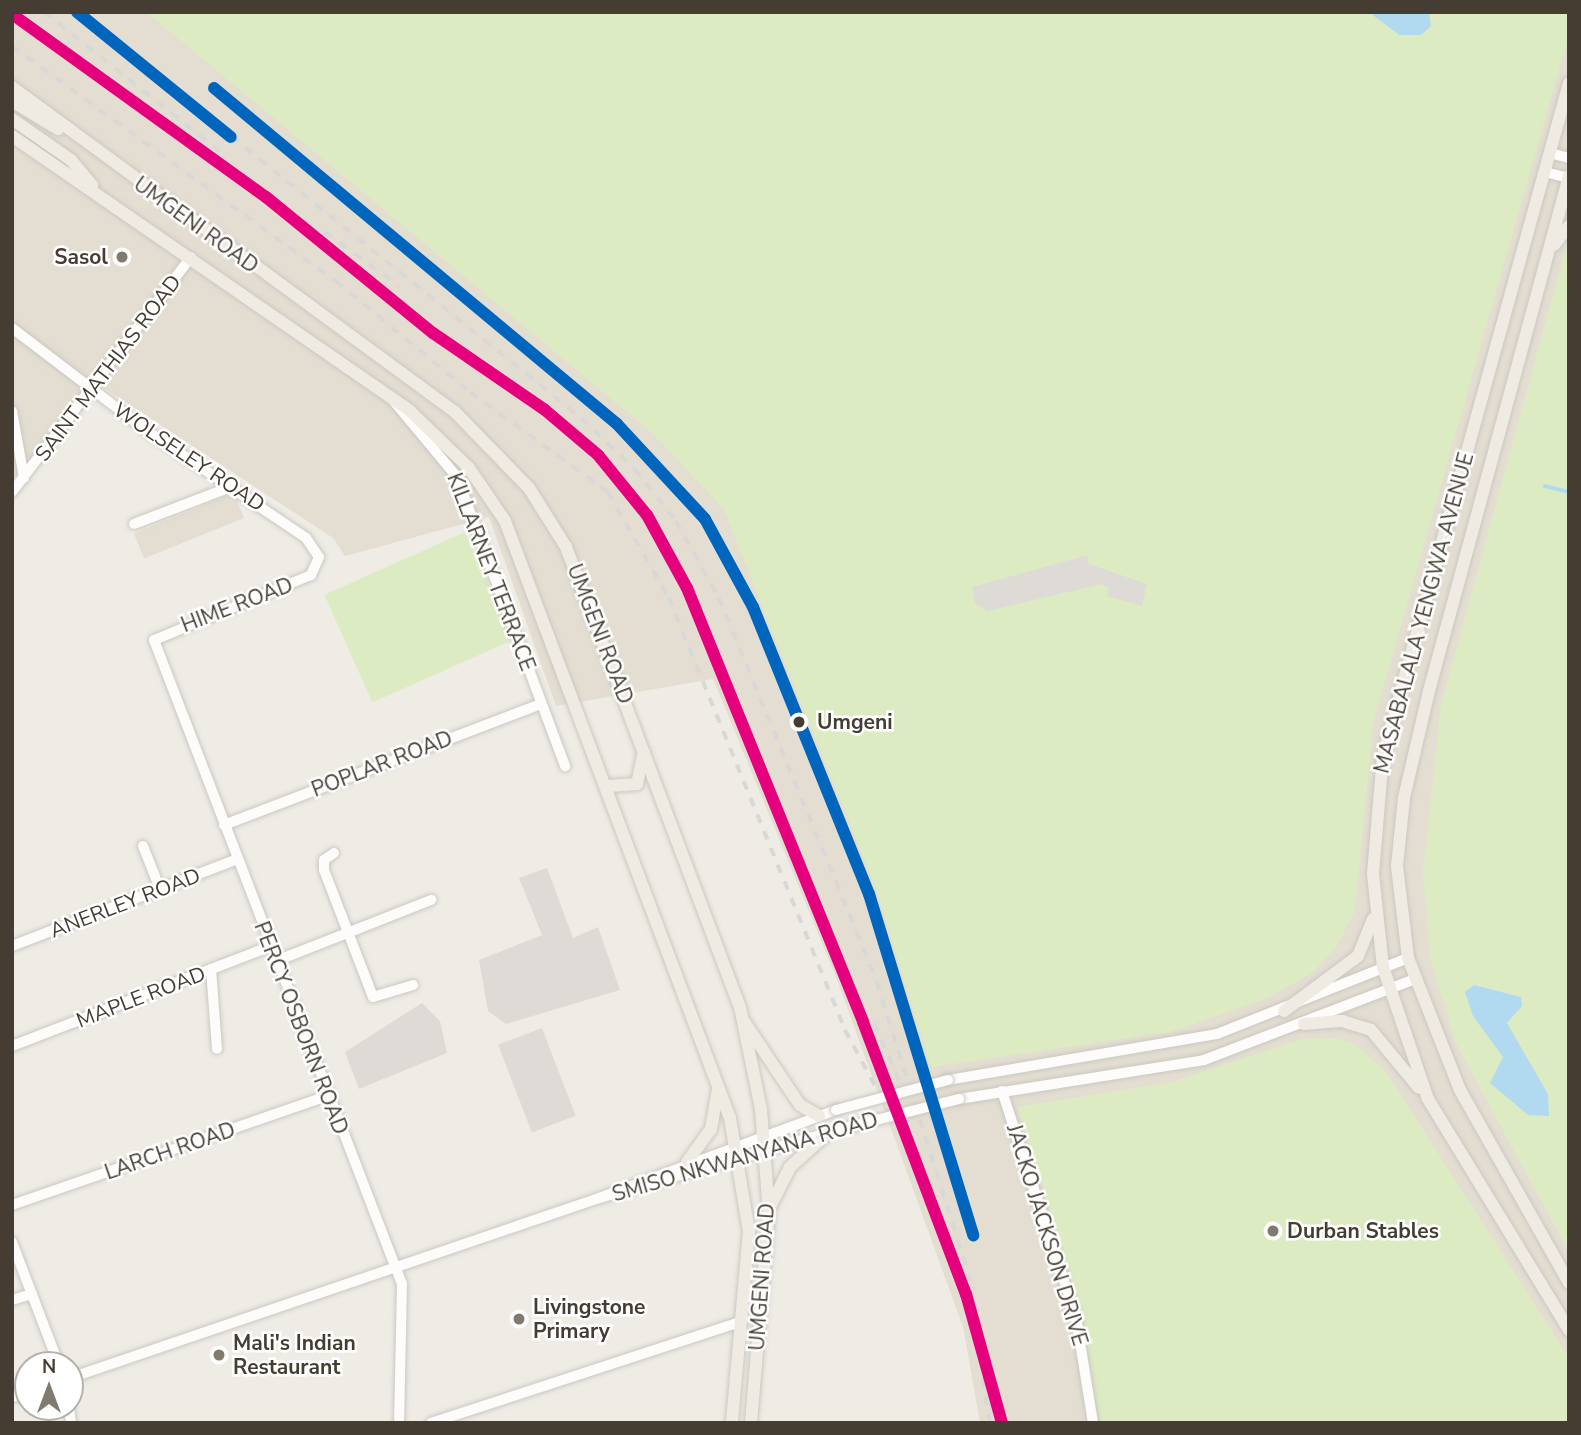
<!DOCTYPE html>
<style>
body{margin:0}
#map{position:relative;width:1581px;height:1435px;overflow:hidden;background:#efece6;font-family:"Nunito Sans",sans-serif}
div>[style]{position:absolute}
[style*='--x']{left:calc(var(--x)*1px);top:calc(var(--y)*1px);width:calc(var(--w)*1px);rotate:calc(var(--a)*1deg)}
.residential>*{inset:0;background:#e4ded2;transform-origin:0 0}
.green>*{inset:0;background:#ddebc3;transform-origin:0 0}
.parking>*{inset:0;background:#dedbd6;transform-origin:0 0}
.water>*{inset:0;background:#b1daf1}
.stream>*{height:3.5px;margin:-1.75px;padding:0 1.75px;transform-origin:1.75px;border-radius:1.75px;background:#b1daf1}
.roads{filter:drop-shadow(0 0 2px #cbc8c2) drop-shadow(0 0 2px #cbc8c2)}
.minor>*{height:10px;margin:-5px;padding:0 5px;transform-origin:5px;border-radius:5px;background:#fdfcfb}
.major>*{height:12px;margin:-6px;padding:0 6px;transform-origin:6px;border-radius:6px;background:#f0ebe2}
.rail>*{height:3.5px;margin-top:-1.75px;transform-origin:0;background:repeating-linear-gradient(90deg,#d8d8d7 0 9px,transparent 0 18px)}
.bridges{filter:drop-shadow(0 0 2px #cbc8c2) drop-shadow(0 0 2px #cbc8c2)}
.minor-bridge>*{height:10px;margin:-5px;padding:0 5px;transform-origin:5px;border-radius:5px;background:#fdfcfb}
.rail-1>*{height:12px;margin:-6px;padding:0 6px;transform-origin:6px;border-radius:6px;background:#e5007d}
.rail-2>*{height:12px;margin:-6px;padding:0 6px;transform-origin:6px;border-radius:6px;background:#0065bd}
.dots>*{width:19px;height:19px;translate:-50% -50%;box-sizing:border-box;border:4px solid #fff;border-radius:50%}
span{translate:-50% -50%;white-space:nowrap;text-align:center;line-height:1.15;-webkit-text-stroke:5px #fff;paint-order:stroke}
.street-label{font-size:21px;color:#453d32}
.poi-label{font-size:21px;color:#453d32;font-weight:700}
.right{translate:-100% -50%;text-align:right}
.left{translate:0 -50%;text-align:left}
.stop-label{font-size:21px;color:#453d32;font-weight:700}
.frame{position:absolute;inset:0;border:14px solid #453d32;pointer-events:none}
.north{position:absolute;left:14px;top:1351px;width:70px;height:70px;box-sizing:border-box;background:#fff;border:2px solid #b5b1ad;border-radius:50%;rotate:0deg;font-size:19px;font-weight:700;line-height:28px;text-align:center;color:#453d32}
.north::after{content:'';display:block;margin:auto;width:24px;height:32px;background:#807a71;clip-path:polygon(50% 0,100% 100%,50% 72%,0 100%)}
</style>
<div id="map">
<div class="residential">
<i style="clip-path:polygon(12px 12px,1569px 12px,1569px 1423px,980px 1423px,963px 1327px,836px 977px,713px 679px,556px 706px,489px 517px,345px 556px,333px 538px,95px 382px,12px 480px)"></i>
<i style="left:234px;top:493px;width:27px;height:108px;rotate:68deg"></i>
</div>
<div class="green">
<i style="clip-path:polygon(146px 12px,1569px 12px,1569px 34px,1373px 724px,1355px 911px,1335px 949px,1313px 972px,1270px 997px,1171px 1032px,931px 1067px,876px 888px,723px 508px,650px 431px)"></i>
<i style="clip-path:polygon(1569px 237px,1569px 1252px,1456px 1044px,1430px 958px,1423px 871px,1441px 705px)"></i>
<i style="left:465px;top:532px;width:118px;height:154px;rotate:66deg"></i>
<i style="clip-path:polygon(1334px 1038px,1354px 1043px,1386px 1072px,1569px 1358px,1569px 1423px,1100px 1423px,1073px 1284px,1017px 1107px,1173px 1082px,1302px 1039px)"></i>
</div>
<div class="parking">
<i style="clip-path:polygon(1087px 555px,1089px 564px,1147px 584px,1142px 606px,1107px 596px,1109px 589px,1102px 584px,988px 611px,975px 604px,972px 587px)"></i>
<i style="clip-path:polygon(547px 868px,573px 938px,598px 927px,620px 990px,506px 1024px,488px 1011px,479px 960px,542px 935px,519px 878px)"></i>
<i style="clip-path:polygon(422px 1003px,440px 1021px,447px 1053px,359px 1089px,345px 1052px)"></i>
<i style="left:542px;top:1028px;width:94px;height:47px;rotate:69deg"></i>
</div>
<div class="water">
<i style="clip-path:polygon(1369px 12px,1429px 12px,1431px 26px,1421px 35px,1399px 35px)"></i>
<i style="clip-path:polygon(1474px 985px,1521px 997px,1522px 1006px,1507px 1023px,1548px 1094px,1549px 1116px,1528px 1115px,1490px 1083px,1503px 1057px,1473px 1016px,1465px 992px)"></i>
</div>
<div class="stream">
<i style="--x:1545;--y:486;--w:25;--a:14"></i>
</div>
<div class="roads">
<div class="minor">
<i style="--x:1550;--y:153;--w:20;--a:15"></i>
<i style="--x:1545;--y:172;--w:25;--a:14"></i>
<i style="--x:12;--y:328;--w:170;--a:37.3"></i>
<i style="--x:147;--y:431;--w:192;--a:33.9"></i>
<i style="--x:306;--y:538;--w:23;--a:56"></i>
<i style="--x:319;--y:557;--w:20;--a:114"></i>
<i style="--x:311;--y:575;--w:170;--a:157.5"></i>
<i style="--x:154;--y:640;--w:690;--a:68.94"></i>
<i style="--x:402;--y:1284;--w:139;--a:91.2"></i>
<i style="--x:392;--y:399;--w:102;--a:50.2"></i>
<i style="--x:457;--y:477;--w:309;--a:69.5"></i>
<i style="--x:12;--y:411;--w:68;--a:79.8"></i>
<i style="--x:12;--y:492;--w:295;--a:-52.7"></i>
<i style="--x:134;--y:524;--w:106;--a:-21"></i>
<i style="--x:224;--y:825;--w:339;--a:-20.9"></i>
<i style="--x:143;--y:846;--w:46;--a:68.4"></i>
<i style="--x:334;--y:853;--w:12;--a:145"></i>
<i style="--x:324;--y:860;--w:10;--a:90"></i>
<i style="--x:324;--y:870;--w:136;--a:68.9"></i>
<i style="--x:373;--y:997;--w:42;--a:-16.7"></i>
<i style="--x:12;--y:946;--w:241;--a:-21.1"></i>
<i style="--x:276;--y:961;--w:167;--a:-21.5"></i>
<i style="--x:211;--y:969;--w:80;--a:85.7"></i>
<i style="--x:12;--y:1046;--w:275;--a:-21.1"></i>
<i style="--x:948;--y:1080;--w:273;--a:-9.7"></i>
<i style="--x:1217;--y:1034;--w:206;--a:-21.7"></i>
<i style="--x:1002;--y:1091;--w:238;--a:71.9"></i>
<i style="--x:1076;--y:1317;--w:107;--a:80.9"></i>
<i style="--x:959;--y:1099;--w:248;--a:-9"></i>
<i style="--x:1204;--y:1060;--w:226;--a:-21"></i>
<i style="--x:602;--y:1197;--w:250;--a:-20.4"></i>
<i style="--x:12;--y:1205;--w:333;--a:-19.1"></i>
<i style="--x:12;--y:1242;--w:132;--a:69.1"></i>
<i style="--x:12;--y:1300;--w:21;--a:-17"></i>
<i style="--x:70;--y:1378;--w:559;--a:-18.79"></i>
<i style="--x:599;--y:1198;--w:252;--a:-15.9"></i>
<i style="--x:12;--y:1397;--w:17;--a:-17"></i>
<i style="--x:69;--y:1407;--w:16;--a:83"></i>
<i style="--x:431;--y:1423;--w:325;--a:-18.1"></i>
</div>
<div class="major">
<i style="--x:1569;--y:83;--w:697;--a:105.47"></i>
<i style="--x:1383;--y:755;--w:119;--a:94.8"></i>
<i style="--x:1373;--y:874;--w:94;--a:83.9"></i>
<i style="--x:1383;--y:967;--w:139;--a:71.2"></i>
<i style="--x:1428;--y:1099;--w:271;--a:58.6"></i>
<i style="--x:12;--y:87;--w:549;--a:36.27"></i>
<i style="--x:455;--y:412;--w:106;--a:45.8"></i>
<i style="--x:529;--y:488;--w:70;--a:57.9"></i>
<i style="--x:566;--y:547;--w:492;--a:69.3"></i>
<i style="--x:740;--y:1007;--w:104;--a:78.4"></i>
<i style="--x:761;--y:1109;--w:103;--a:85.6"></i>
<i style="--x:769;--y:1212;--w:212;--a:94.9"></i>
<i style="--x:12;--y:101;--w:54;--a:31.3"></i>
<i style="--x:12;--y:119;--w:72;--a:34.8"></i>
<i style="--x:71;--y:160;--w:33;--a:50"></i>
<i style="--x:12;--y:136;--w:484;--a:34.6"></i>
<i style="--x:410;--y:411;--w:82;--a:44"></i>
<i style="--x:469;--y:468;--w:64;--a:55.8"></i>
<i style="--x:505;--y:521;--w:638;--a:69.35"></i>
<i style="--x:730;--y:1118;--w:115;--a:80.5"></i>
<i style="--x:749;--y:1231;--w:193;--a:95.1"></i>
<i style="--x:1569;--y:176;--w:534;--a:105.21"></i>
<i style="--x:1429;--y:691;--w:110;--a:103.2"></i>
<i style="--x:1404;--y:798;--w:68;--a:95.9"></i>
<i style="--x:1397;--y:866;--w:93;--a:83.2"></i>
<i style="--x:1408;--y:958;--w:142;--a:68.5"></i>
<i style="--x:1460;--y:1090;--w:222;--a:60.5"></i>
<i style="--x:1554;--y:245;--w:24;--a:-52"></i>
<i style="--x:608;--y:786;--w:29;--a:-4"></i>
<i style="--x:637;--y:784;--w:33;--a:-78"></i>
<i style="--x:1284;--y:1011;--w:92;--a:-36.6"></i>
<i style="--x:1358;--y:956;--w:40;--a:-68"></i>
<i style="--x:743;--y:1020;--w:102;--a:56.2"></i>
<i style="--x:800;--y:1105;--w:22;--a:30"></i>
<i style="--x:1304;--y:1024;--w:38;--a:-5"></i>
<i style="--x:1342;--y:1021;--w:30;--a:17"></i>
<i style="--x:1371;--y:1030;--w:75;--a:50.4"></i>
<i style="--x:687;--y:1162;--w:41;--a:-54"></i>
<i style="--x:711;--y:1129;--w:40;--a:-80"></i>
<i style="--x:771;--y:1205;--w:42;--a:-63.4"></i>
<i style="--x:790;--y:1167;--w:51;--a:-41.8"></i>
</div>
</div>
<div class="rail">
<i style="--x:44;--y:12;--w:232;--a:38.4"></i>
<i style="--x:77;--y:12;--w:647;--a:38.85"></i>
<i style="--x:581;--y:418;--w:74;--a:43.4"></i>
<i style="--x:635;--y:469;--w:66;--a:51.7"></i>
<i style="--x:676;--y:521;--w:88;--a:60.8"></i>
<i style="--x:719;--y:598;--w:415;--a:67.6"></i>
<i style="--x:877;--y:982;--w:314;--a:72.6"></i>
<i style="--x:12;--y:14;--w:313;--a:35.8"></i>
<i style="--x:266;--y:197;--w:215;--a:39.2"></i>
<i style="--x:433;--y:333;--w:136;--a:34.5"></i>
<i style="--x:545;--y:410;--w:70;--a:40.3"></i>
<i style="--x:598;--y:455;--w:77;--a:50.8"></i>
<i style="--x:647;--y:515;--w:83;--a:61.3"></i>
<i style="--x:687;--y:588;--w:468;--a:67.9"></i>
<i style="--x:863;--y:1022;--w:291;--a:69.3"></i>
<i style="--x:966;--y:1294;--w:134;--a:74.4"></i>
<i style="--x:12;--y:46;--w:400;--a:36"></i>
<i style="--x:336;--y:281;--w:174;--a:39.6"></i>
<i style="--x:470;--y:392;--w:170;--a:35.9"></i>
<i style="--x:608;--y:492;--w:122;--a:60.1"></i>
<i style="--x:669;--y:598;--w:466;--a:67.8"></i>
<i style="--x:845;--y:1030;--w:97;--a:61.6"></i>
<i style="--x:325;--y:232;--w:92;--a:36.1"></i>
<i style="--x:874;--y:1023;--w:84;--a:66.2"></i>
<i style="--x:983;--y:1379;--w:45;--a:81"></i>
</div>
<div class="bridges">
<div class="minor-bridge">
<i style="--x:836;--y:1110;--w:116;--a:-15"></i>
<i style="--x:841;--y:1129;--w:122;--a:-14.3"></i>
</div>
</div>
<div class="rail-1">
<i style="--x:12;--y:14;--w:313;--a:35.8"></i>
<i style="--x:266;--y:197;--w:215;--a:39.2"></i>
<i style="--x:433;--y:333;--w:136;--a:34.5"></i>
<i style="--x:545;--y:410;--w:70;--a:40.3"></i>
<i style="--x:598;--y:455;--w:77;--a:50.8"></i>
<i style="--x:647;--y:515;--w:83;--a:61.3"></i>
<i style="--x:687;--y:588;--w:468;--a:67.9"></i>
<i style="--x:863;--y:1022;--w:291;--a:69.3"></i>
<i style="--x:966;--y:1294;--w:134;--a:74.4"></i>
</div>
<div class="rail-2">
<i style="--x:77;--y:12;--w:198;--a:39.1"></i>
<i style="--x:214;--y:88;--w:525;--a:39.82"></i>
<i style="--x:617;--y:424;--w:129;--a:47.2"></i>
<i style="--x:705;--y:519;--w:100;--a:61.4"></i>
<i style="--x:753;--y:607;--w:310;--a:68"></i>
<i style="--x:869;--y:894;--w:357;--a:73"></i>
</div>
<div class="dots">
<i style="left:122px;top:257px;background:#807a71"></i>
<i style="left:799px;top:722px;background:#453d32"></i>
<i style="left:1273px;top:1231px;background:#807a71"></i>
<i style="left:519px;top:1319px;background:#807a71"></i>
<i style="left:219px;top:1355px;background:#807a71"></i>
</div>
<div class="street-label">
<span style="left:196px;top:225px;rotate:36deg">UMGENI ROAD</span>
<span style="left:108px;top:368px;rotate:-53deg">SAINT MATHIAS ROAD</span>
<span style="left:189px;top:457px;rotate:34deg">WOLSELEY ROAD</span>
<span style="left:491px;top:572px;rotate:69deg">KILLARNEY TERRACE</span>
<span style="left:237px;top:605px;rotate:-21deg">HIME ROAD</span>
<span style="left:1424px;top:613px;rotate:-75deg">MASABALALA YENGWA AVENUE</span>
<span style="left:600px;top:634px;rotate:69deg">UMGENI ROAD</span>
<span style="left:382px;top:764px;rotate:-21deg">POPLAR ROAD</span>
<span style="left:125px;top:903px;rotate:-21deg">ANERLEY ROAD</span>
<span style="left:141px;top:997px;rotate:-21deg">MAPLE ROAD</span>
<span style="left:301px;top:1028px;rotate:69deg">PERCY OSBORN ROAD</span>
<span style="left:170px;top:1151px;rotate:-19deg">LARCH ROAD</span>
<span style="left:745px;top:1157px;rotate:-16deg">SMISO NKWANYANA ROAD</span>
<span style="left:1047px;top:1235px;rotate:73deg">JACKO JACKSON DRIVE</span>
<span style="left:762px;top:1277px;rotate:-86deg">UMGENI ROAD</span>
</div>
<div class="poi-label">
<span class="right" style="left:108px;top:257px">Sasol</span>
<span class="left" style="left:1287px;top:1231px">Durban Stables</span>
<span class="left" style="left:533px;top:1319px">Livingstone<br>Primary</span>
<span class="left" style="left:233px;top:1355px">Mali's Indian<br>Restaurant</span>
</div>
<div class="stop-label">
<span class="left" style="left:817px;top:722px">Umgeni</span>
</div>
<div class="frame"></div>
<div class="north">N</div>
</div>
